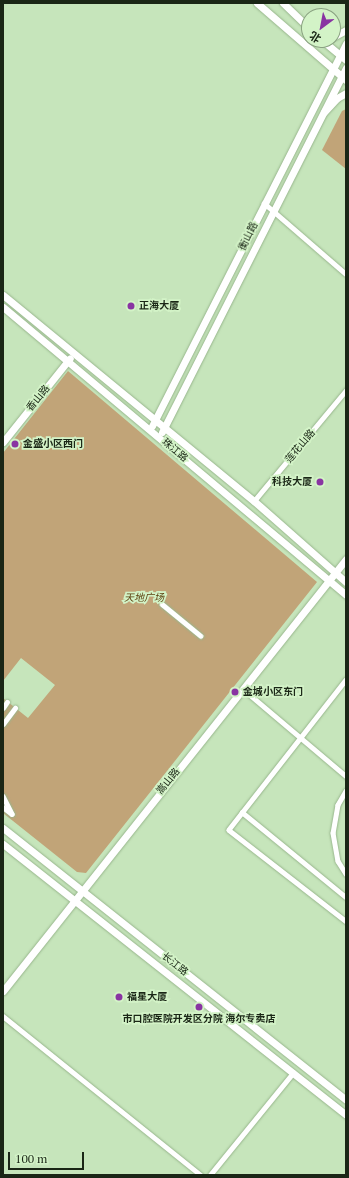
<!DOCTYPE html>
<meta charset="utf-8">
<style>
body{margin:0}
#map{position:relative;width:349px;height:1178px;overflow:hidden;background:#c6e5bb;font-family:"PT Serif","Noto Sans SC",serif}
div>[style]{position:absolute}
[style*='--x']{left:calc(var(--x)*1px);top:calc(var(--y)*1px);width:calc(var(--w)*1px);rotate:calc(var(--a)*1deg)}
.green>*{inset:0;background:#c1a478}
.roads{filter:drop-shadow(0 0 1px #98b68d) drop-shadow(0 0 1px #98b68d)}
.street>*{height:4.5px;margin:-2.25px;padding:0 2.25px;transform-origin:2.25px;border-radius:2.25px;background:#fff}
.secondary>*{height:7px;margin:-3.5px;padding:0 3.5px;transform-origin:3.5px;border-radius:3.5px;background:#fff}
.primary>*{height:7px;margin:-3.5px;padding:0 3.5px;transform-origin:3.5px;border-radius:3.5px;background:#fff}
.dots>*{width:11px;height:11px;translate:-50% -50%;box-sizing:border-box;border:2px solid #d3f3c7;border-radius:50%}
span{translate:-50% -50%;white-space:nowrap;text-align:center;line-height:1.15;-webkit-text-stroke:3.5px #d3f3c7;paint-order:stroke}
.street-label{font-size:10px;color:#1a2616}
.poi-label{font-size:10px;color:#1a2616;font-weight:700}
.left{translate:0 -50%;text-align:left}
.right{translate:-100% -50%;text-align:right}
.park-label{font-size:10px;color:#5d4211;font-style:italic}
.frame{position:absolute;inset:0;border:4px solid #1a2616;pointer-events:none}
.north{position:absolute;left:301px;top:8px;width:40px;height:40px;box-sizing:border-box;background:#d3f3c7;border:1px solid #89a180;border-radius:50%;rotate:212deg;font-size:11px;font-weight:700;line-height:16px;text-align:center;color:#1a2616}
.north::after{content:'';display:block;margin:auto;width:14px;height:18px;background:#8934a2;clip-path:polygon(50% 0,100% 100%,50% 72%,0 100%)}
.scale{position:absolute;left:8px;top:1152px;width:76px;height:18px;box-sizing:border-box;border:2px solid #1a2616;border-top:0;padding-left:5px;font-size:12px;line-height:14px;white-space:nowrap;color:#1a2616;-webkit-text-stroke:3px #d3f3c7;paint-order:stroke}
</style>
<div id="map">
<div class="green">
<i style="clip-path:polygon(346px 109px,346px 169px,322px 150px,342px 111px)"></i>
<i style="clip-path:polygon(68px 371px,317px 582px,86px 873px,77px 872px,3px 813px,3px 698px,28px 718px,55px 685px,21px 658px,3px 681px,3px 453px)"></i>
</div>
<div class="roads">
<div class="street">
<i style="--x:264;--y:203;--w:108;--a:40.9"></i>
<i style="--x:254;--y:501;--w:144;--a:-50.3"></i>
<i style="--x:162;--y:604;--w:50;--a:39.4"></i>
<i style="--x:346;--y:680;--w:190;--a:128"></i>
<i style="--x:229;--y:830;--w:148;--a:37.9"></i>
<i style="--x:243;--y:689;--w:135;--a:40.2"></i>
<i style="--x:3;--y:708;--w:7;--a:-56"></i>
<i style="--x:3;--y:724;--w:20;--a:-53"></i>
<i style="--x:346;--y:791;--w:16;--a:120"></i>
<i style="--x:338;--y:805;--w:28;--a:100"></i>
<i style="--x:333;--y:833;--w:28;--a:80"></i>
<i style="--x:338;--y:861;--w:15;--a:58"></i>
<i style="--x:3;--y:796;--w:20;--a:63"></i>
<i style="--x:3;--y:807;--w:11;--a:38"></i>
<i style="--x:242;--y:812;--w:134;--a:39.3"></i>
<i style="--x:3;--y:1016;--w:254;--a:38.8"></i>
<i style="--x:210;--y:1175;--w:132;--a:-50.9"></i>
</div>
<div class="secondary">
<i style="--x:3;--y:295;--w:325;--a:39.4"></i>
<i style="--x:254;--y:501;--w:123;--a:41.4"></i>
<i style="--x:3;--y:307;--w:448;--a:40"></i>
<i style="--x:152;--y:426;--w:429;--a:-63.1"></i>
<i style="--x:162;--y:432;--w:408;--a:-63.2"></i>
<i style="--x:3;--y:442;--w:107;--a:-51.4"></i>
<i style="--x:3;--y:991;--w:552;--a:-51.55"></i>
</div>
<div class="primary">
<i style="--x:257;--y:3;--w:118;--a:40.9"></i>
<i style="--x:283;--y:3;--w:36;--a:44"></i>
<i style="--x:333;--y:37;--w:15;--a:-28"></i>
<i style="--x:322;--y:40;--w:31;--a:40"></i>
<i style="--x:324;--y:112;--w:19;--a:-47"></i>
<i style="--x:337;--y:98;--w:10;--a:-29"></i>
<i style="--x:3;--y:828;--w:438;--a:38.4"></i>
<i style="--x:3;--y:844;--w:437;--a:38.3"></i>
</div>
</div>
<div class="dots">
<i style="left:131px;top:306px;background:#8934a2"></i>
<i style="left:15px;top:444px;background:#8934a2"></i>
<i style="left:320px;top:482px;background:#8934a2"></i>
<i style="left:235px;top:692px;background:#8934a2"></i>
<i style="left:119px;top:997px;background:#8934a2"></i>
<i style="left:199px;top:1007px;background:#8934a2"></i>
</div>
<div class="street-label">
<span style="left:248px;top:236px;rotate:-64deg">衡山路</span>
<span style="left:38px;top:398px;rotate:-51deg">香山路</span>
<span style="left:300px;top:446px;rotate:-50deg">莲花山路</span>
<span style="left:175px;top:450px;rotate:40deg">珠江路</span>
<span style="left:168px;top:781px;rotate:-51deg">嵩山路</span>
<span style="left:175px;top:964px;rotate:38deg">长江路</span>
</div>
<div class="poi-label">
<span class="left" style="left:139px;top:306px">正海大厦</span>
<span class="left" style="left:23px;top:444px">金盛小区西门</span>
<span class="right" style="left:312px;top:482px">科技大厦</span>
<span class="left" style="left:243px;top:692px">金城小区东门</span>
<span class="left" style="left:127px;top:997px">福星大厦</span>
<span style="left:199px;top:1019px">市口腔医院开发区分院 海尔专卖店</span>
</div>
<div class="park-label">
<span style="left:144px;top:598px">天地广场</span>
</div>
<div class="frame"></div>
<div class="north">北</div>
<div class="scale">100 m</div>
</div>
